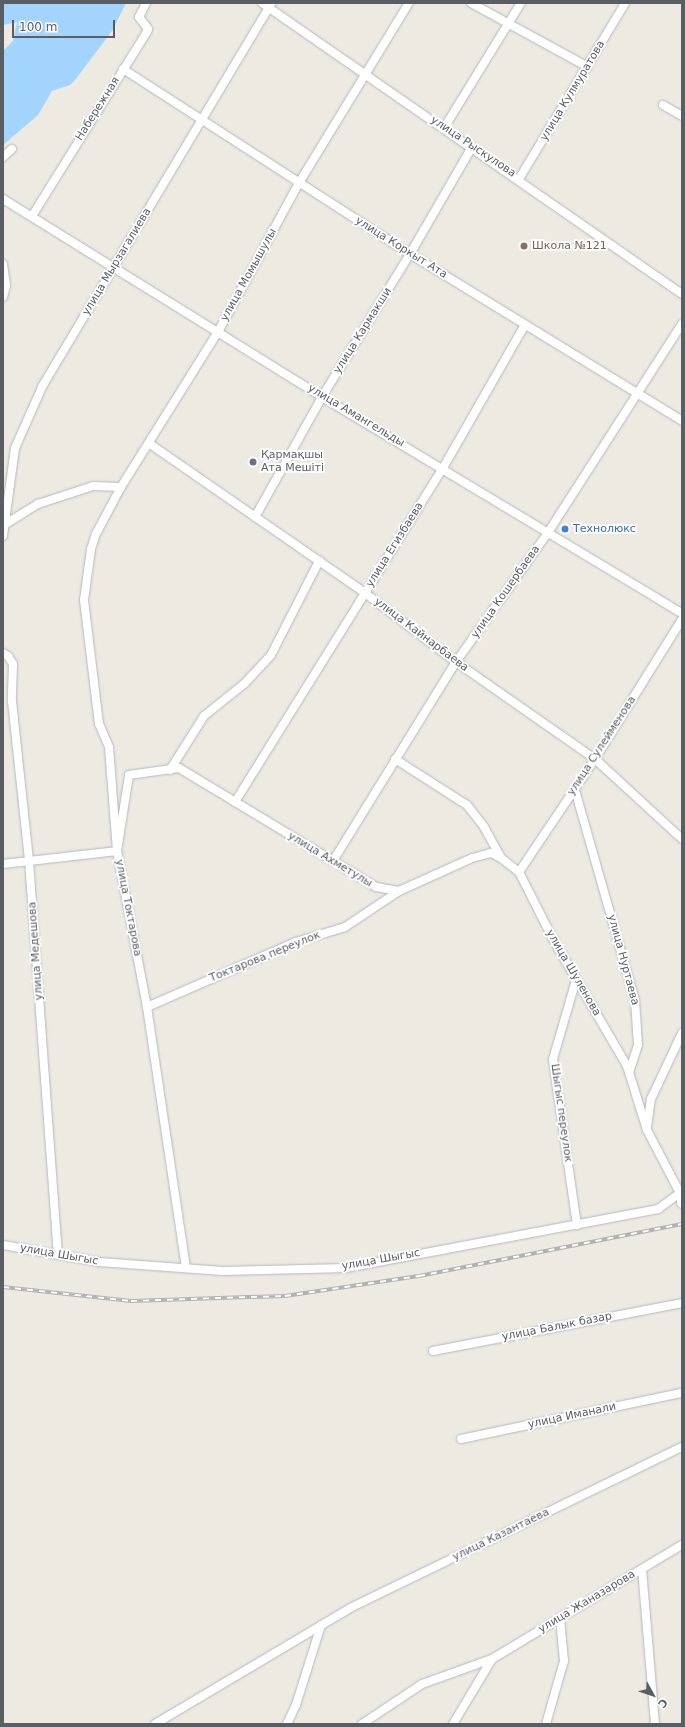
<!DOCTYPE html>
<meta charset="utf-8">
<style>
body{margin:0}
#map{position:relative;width:685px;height:1727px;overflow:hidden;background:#edeae2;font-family:"DejaVu Sans",sans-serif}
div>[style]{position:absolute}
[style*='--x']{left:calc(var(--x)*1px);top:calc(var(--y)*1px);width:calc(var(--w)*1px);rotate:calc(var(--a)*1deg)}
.water>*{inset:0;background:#a2d4fd}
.roads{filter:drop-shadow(0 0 1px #b4b8bc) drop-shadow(0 0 1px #b4b8bc)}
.street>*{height:8px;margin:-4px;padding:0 4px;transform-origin:4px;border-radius:4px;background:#fff}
.secondary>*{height:11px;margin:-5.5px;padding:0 5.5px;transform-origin:5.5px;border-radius:5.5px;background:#fff}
.rail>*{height:3.5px;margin-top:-1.75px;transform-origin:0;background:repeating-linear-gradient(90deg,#fff 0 6px,#b1b2b2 0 12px);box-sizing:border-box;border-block:1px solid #b1b2b2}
.dots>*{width:11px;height:11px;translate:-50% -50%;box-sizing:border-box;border:2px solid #fff;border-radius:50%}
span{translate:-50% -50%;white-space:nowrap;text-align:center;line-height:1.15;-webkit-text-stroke:3.5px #fff;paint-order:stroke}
.street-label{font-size:11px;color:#5a5e62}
.education-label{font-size:11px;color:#785e54}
.left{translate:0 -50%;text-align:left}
.worship-label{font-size:11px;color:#5b616d}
.shop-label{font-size:11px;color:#366cbe}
.frame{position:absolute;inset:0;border:4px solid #5a5e62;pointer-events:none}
.north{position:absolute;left:633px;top:1675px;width:40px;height:40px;-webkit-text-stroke:3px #fff;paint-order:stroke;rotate:130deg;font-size:11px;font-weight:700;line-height:16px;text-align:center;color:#5a5e62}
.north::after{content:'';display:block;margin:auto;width:14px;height:18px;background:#5a5e62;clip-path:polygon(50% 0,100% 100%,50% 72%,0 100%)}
.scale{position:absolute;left:12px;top:20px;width:103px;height:18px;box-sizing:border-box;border:2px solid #5a5e62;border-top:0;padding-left:5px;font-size:12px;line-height:14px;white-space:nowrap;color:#5a5e62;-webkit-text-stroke:3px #fff;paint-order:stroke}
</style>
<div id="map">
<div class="water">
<i style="clip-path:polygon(3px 3px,126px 3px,112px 31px,75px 80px,70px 85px,52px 91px,38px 115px,3px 145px,3px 51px,13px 41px,17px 22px,3px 25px)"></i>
</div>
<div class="roads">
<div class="street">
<i style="--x:262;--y:3;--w:511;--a:34.72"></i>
<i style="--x:471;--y:3;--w:133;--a:28.7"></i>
<i style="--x:123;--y:69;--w:341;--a:32.8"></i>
<i style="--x:410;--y:254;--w:319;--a:31.5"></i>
<i style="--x:663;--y:105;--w:22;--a:30"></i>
<i style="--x:444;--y:128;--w:147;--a:-58.4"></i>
<i style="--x:3;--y:157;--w:12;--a:-42"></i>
<i style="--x:519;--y:179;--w:205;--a:-58.9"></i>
<i style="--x:3;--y:199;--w:375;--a:31.8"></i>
<i style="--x:322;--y:397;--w:420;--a:31"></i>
<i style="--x:32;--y:216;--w:217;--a:-58"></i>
<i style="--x:147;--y:32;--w:3;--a:-72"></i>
<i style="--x:148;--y:29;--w:15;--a:-127"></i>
<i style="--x:139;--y:17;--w:16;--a:-63"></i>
<i style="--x:3;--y:264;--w:22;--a:82"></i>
<i style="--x:6;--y:286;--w:11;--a:105"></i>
<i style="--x:150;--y:444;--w:262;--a:34.7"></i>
<i style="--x:365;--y:593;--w:114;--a:37.2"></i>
<i style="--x:456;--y:662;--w:169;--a:34.9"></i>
<i style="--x:595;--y:759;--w:118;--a:42.6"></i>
<i style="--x:255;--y:517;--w:137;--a:-60.8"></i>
<i style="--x:322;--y:397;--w:168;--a:-58.4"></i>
<i style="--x:410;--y:254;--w:124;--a:-59.9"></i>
<i style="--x:4;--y:525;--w:40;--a:-32"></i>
<i style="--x:38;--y:504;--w:58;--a:-18.1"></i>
<i style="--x:93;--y:486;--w:28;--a:2"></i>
<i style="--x:3;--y:536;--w:89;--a:-82.2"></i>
<i style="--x:15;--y:448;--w:69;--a:-66"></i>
<i style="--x:43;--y:385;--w:445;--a:-59.1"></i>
<i style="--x:3;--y:653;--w:6;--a:31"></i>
<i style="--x:8;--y:656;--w:9;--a:58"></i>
<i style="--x:13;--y:664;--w:37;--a:92"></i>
<i style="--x:12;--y:701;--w:161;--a:83.9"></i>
<i style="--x:29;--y:861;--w:395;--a:85.8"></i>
<i style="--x:395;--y:759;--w:85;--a:32.6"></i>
<i style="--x:467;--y:805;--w:28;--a:52"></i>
<i style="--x:484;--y:827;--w:35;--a:61"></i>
<i style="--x:170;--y:770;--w:64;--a:-57.8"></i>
<i style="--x:204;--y:716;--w:53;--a:-38.8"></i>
<i style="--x:245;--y:683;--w:38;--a:-47"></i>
<i style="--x:271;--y:655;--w:106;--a:-62.9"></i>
<i style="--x:575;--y:790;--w:218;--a:74.1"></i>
<i style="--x:635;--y:1000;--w:45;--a:86.2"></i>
<i style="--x:638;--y:1045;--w:29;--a:108"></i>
<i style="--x:235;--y:802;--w:393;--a:-58.1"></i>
<i style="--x:443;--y:468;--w:165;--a:-60.2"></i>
<i style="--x:333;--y:861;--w:234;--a:-58.3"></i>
<i style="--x:456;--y:662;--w:161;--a:-54.6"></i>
<i style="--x:549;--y:531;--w:246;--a:-57.3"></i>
<i style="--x:3;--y:864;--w:115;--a:-6.5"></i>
<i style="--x:117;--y:851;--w:77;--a:-81"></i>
<i style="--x:129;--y:775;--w:50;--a:-8"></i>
<i style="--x:179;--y:768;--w:230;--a:31.1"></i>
<i style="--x:376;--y:887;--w:23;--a:10"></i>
<i style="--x:399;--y:891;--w:80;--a:-24.3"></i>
<i style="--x:472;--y:858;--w:20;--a:-15"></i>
<i style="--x:491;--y:853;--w:11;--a:27"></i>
<i style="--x:501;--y:858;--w:23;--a:38"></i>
<i style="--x:519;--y:872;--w:77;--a:63.1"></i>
<i style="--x:554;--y:941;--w:145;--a:59.7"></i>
<i style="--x:627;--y:1066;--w:67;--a:72.6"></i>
<i style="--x:647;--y:1130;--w:71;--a:62.4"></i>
<i style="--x:519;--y:872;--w:136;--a:-56.1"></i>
<i style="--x:595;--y:759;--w:165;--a:-58.1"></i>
<i style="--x:576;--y:980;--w:82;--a:106.2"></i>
<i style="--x:553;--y:1059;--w:168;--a:81.8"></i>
<i style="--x:147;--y:1007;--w:163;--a:-23.6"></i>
<i style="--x:296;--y:942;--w:51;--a:-17"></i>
<i style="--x:345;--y:927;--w:65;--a:-33.7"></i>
<i style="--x:647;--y:1127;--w:28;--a:-82"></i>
<i style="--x:651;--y:1099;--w:73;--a:-64.8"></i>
<i style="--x:3;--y:1245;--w:97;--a:10"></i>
<i style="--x:99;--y:1262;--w:124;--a:4.2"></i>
<i style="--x:223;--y:1271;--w:123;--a:-1.4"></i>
<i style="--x:346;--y:1268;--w:318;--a:-10.7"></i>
<i style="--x:658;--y:1209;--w:27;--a:-36"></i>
<i style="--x:186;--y:1268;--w:264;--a:-98.5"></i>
<i style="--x:147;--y:1007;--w:159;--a:-100.9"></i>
<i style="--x:117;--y:851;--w:104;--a:-94.4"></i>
<i style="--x:109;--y:747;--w:25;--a:-113"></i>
<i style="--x:99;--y:724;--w:125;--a:-96.9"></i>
<i style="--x:84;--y:600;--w:51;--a:-82.2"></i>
<i style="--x:91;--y:549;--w:16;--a:-72"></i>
<i style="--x:96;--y:534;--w:53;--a:-62"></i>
<i style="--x:121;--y:487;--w:183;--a:-58"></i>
<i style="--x:218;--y:332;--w:170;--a:-61.5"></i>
<i style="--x:299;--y:183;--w:211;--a:-58.6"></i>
<i style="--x:433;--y:1351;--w:254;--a:-10.9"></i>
<i style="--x:461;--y:1439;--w:226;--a:-11.8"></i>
<i style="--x:642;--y:1569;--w:156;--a:85.2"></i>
<i style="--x:155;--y:1724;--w:227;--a:-30.7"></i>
<i style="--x:350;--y:1608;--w:369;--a:-25.9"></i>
<i style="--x:287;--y:1724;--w:21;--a:-65"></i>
<i style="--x:296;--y:1705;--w:84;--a:-72.6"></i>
<i style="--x:362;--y:1724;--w:72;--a:-33.7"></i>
<i style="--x:422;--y:1684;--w:74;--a:-19.7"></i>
<i style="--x:492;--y:1659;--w:222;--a:-31"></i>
<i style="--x:453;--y:1724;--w:76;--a:-59"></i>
<i style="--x:546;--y:1724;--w:66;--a:-74.1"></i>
<i style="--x:564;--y:1661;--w:43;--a:-95.3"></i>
</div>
<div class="secondary">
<i style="--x:682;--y:1193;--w:9;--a:90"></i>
</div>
</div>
<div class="rail">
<i style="--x:3;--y:1287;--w:129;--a:6.2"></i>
<i style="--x:131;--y:1301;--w:154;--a:-1.9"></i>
<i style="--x:285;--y:1296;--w:135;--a:-8.5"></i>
<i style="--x:419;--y:1276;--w:268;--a:-11.2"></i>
</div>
<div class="dots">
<i style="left:524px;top:246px;background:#8d6e63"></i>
<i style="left:253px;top:462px;background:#6b7280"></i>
<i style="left:565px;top:529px;background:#3f7fe0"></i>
</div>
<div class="street-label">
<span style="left:573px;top:91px;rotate:-59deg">улица Кулмуратова</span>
<span style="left:98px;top:109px;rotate:-58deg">Набережная</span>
<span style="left:473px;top:147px;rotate:34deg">улица Рыскулова</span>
<span style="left:401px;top:248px;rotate:32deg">улица Коркыт Ата</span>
<span style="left:117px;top:262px;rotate:-59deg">улица Мырзагалиева</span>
<span style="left:249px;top:275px;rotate:-61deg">улица Момышулы</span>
<span style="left:363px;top:331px;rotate:-58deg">улица Кармакши</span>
<span style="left:356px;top:416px;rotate:31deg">улица Амангельды</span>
<span style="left:395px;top:545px;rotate:-58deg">улица Егизбаева</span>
<span style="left:506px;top:592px;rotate:-55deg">улица Кошербаева</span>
<span style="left:421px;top:635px;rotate:37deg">улица Кайнарбаева</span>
<span style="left:602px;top:746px;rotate:-57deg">улица Сулейменова</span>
<span style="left:330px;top:860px;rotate:31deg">улица Ахметулы</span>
<span style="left:128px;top:908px;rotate:79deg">улица Токтарова</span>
<span style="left:36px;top:951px;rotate:-94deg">улица Медешова</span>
<span style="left:265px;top:957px;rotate:-22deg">Токтарова переулок</span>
<span style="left:623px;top:960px;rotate:75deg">улица Нуртаева</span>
<span style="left:573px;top:973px;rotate:60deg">улица Шуленова</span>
<span style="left:561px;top:1113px;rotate:82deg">Шыгыс переулок</span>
<span style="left:59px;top:1255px;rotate:10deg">улица Шыгыс</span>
<span style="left:381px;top:1260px;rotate:-10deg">улица Шыгыс</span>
<span style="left:557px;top:1327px;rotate:-11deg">улица Балык базар</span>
<span style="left:572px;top:1416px;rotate:-12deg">улица Иманали</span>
<span style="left:501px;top:1535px;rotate:-26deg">улица Казантаева</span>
<span style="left:587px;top:1602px;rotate:-31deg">улица Жаназарова</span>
</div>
<div class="education-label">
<span class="left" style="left:532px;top:246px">Школа №121</span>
</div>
<div class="worship-label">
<span class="left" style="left:261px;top:462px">Қармақшы<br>Ата Мешіті</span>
</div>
<div class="shop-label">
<span class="left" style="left:573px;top:529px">Технолюкс</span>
</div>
<div class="frame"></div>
<div class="north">С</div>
<div class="scale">100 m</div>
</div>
